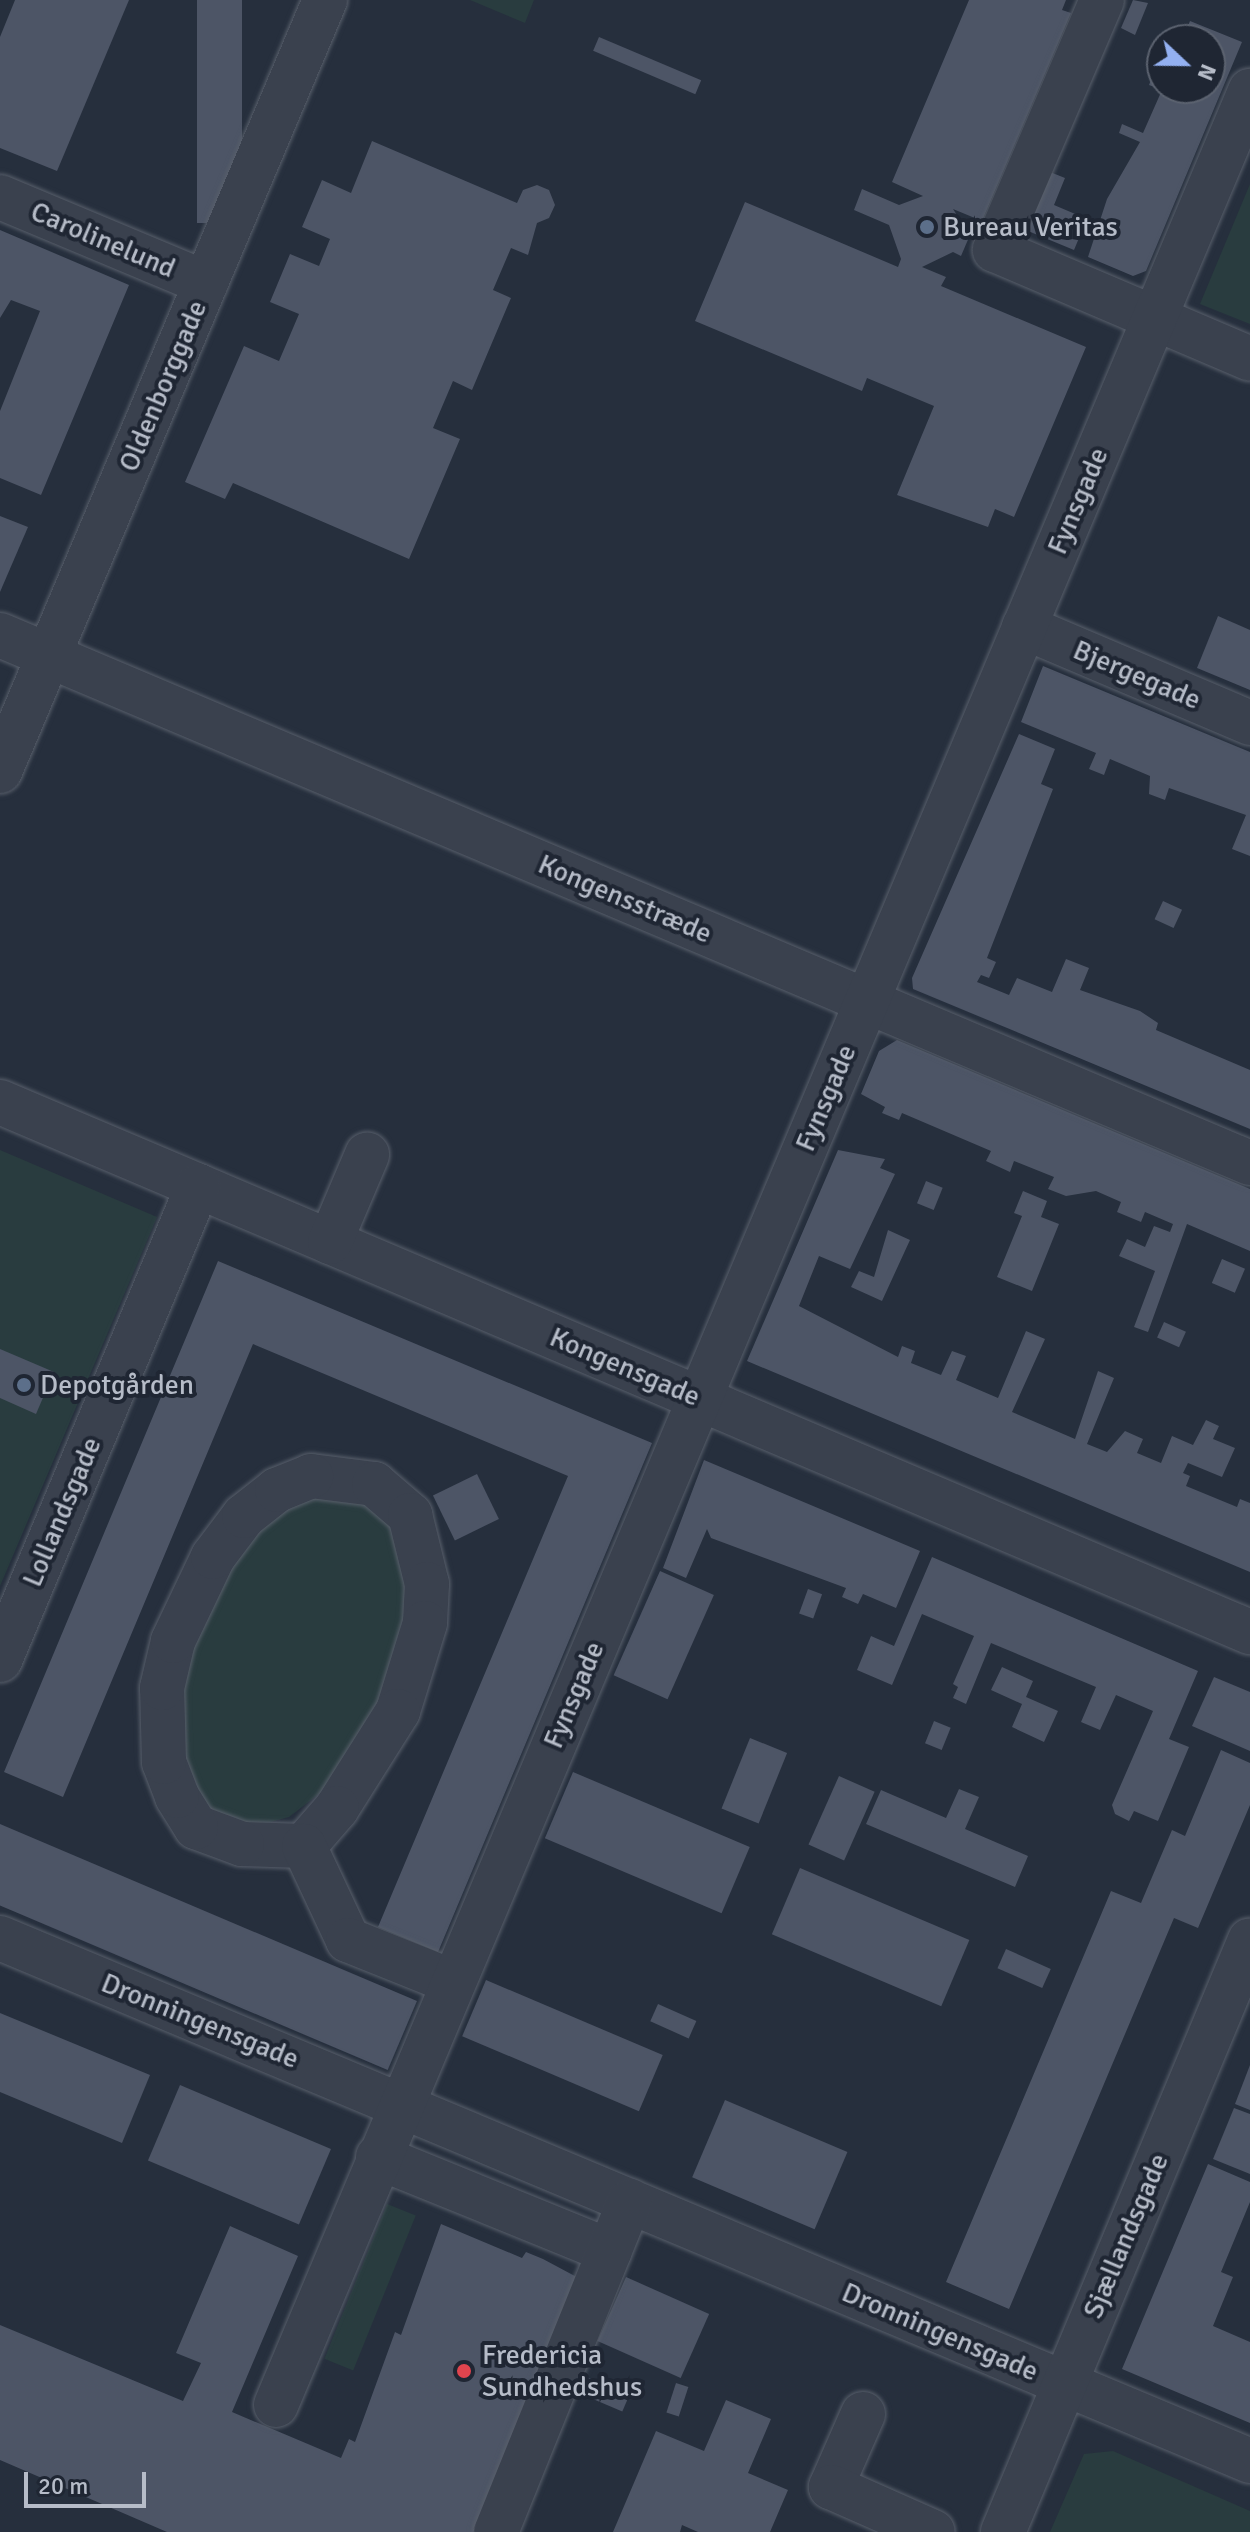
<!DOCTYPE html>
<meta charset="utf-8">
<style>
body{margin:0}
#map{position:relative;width:1250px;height:2532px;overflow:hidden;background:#262f3d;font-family:Signika,sans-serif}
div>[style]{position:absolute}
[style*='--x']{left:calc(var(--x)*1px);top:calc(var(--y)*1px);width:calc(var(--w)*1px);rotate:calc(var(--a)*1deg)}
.green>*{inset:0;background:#293c3f;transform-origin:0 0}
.building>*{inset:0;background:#4d5566;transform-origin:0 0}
.roads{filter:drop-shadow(0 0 2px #585f6b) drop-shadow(0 0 2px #585f6b)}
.minor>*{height:44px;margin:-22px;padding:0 22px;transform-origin:22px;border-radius:22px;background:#3a414e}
.dots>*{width:22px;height:22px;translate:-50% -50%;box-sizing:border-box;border:4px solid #1f2633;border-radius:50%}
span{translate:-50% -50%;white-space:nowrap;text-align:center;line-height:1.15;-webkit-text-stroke:8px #1f2633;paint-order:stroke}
.poi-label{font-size:28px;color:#b6bcc8}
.left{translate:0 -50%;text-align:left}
.street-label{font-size:28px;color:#b6bcc8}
.north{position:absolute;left:1146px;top:24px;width:80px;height:80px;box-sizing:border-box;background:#1f2633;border:2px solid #5b626f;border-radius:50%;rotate:112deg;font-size:22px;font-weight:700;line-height:32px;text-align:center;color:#b6bcc8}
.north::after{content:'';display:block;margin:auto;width:28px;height:36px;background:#93b0f1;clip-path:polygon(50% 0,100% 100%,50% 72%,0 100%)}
.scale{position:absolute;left:24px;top:2472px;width:122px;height:36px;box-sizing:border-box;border:4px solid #b6bcc8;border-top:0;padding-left:10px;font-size:24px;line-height:28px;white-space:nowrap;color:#b6bcc8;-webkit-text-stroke:6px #1f2633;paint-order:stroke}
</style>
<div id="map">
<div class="green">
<i style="clip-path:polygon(470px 0,534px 0,525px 23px)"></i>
<i style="clip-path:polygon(1250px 184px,1250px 324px,1200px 304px)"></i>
<i style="clip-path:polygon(0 1150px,157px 1217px,0 1586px)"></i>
<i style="clip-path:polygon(331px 1484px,393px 1512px,413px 1580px,400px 1668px,328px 1787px,289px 1817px,255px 1826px,191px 1804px,173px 1678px,183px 1643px,261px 1518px)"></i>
<i style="left:387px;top:2204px;width:31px;height:167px;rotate:22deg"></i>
<i style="clip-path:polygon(1113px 2451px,1250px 2511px,1250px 2532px,1050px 2532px,1084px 2454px)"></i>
</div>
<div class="building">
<i style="clip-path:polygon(15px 0,129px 0,57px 171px,0 148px,0 37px)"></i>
<i style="left:197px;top:0;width:45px;height:223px"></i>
<i style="clip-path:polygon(969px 0,1066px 0,1062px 10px,1071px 13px,982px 221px,953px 209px,970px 235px,961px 256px,953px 252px,922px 267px,946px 277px,941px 286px,1086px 347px,1014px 517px,995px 509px,988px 527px,897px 495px,934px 406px,867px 378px,862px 391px,695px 321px,745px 202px,898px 267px,901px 259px,889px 225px,854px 210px,862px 189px,899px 205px,923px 196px,892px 182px)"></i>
<i style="clip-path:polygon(1133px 0,1148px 3px,1135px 35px,1121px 28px)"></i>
<i style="clip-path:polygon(1190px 21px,1242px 42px,1146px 271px,1133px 276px,1088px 257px,1107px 199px,1140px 142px,1119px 133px,1122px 124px,1143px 133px,1162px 90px,1149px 85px,1154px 72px,1147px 69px,1157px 44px,1162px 88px,1210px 88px,1210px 40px,1182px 40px)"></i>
<i style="left:599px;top:37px;width:111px;height:15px;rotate:23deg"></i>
<i style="clip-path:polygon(372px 141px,517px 203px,523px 190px,537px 185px,549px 190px,555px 205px,549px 218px,537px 223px,528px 255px,511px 248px,493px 290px,511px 298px,472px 390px,453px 381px,433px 428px,460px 439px,409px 559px,233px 483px,225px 499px,185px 482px,244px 346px,279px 361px,299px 314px,270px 302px,290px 254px,319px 266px,330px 239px,302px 227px,322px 180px,351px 193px)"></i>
<i style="clip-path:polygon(1050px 172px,1065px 178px,1054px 205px,1087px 219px,1074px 250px,1028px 231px)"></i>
<i style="clip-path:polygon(0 230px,129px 285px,41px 495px,0 478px,0 411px,40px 311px,11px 300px,0 318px)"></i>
<i style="clip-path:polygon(0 516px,28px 527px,0 592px)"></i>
<i style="clip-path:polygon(1218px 616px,1250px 630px,1250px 690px,1197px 668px)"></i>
<i style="clip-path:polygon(1043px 666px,1250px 752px,1250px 856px,1232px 849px,1246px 815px,1169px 788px,1165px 800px,1149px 794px,1150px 776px,1110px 759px,1104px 775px,1089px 769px,1096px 753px,1021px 722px)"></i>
<i style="clip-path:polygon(1019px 734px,1055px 749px,1041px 784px,1053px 789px,987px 958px,996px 962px,989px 978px,981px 975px,977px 982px,1009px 995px,1017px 978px,1052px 992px,1066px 959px,1089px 968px,1080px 990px,1140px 1011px,1158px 1023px,1156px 1030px,1250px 1070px,1250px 1129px,913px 989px,912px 978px)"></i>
<i style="left:1163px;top:901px;width:21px;height:20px;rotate:25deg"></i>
<i style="clip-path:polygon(897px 1040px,1250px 1189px,1250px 1251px,1187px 1224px,1148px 1332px,1134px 1327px,1155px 1271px,1119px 1256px,1127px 1239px,1145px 1247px,1154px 1226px,1170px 1232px,1173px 1224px,1145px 1212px,1141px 1222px,1117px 1212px,1121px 1202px,1096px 1191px,1066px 1196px,1048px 1189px,1054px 1177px,1014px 1161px,1010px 1172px,986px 1161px,991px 1151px,902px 1113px,899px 1120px,882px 1113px,885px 1107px,861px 1094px,879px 1051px)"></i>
<i style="clip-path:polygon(838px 1150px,885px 1159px,880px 1168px,895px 1174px,850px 1269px,819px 1256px,799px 1306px,898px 1357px,902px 1346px,915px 1351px,911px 1363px,941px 1375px,952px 1351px,966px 1356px,956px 1380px,998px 1398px,1026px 1331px,1045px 1339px,1012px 1412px,1075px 1439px,1098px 1371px,1114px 1378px,1087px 1444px,1107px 1452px,1125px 1431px,1143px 1439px,1137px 1453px,1161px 1463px,1172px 1436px,1193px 1445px,1206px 1420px,1219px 1426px,1213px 1439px,1235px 1448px,1222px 1477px,1188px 1463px,1183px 1473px,1190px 1476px,1186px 1486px,1237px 1507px,1240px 1499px,1250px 1503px,1250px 1572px,747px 1361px)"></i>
<i style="left:926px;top:1181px;width:18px;height:24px;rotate:22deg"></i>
<i style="clip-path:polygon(1023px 1191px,1047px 1201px,1041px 1217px,1059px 1224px,1032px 1291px,997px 1277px,1022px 1216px,1014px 1213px)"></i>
<i style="clip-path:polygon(888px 1230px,910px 1240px,882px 1301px,851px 1287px,859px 1271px,874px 1277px)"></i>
<i style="left:1222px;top:1259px;width:25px;height:26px;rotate:23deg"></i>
<i style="clip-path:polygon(218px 1261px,652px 1443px,438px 1952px,378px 1927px,568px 1476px,253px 1344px,63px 1797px,4px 1772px)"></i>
<i style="left:1164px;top:1322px;width:24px;height:17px;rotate:24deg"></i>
<i style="clip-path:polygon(0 1349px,54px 1372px,36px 1414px,0 1398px)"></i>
<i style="clip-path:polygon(704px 1460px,920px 1551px,896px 1608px,863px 1594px,858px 1604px,842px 1597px,846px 1588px,711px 1538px,707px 1529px,686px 1578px,663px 1568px)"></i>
<i style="left:477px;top:1474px;width:50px;height:49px;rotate:64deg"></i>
<i style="clip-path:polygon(932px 1557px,1198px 1671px,1169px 1739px,1189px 1747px,1158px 1821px,1134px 1811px,1129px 1821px,1115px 1814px,1112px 1805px,1153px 1711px,1116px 1695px,1100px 1730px,1081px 1722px,1096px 1687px,991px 1643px,966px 1704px,953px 1698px,958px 1687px,953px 1684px,974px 1636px,922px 1614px,892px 1685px,857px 1670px,871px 1636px,894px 1646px)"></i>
<i style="left:660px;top:1571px;width:59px;height:114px;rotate:24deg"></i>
<i style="left:808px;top:1589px;width:15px;height:26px;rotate:20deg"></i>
<i style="clip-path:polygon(1002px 1667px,1033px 1681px,1026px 1697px,1058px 1711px,1044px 1742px,1012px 1727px,1022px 1704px,991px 1690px)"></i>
<i style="clip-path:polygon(1214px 1677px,1250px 1692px,1250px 1751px,1192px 1726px)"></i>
<i style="left:934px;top:1721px;width:18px;height:24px;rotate:22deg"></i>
<i style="left:750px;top:1738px;width:40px;height:76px;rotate:22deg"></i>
<i style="clip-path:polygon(1221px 1750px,1250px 1763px,1250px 1805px,1198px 1928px,1174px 1918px,1009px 2309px,946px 2282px,1111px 1891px,1141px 1903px,1172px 1830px,1185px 1836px)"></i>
<i style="left:573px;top:1772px;width:192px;height:72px;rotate:23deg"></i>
<i style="left:839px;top:1776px;width:39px;height:75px;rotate:24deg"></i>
<i style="clip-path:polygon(959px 1789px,979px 1797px,965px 1829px,1028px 1856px,1015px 1887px,866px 1824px,881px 1790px,946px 1818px)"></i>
<i style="left:0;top:1824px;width:453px;height:75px;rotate:23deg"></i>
<i style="left:800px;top:1868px;width:184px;height:72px;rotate:23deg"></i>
<i style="left:1006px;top:1949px;width:49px;height:21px;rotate:24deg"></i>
<i style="left:486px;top:1980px;width:192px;height:61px;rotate:23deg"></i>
<i style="left:658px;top:2004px;width:42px;height:19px;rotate:24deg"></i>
<i style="clip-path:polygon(0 2013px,150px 2075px,122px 2143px,0 2092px)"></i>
<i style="clip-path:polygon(1250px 2065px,1250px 2110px,1235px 2104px)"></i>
<i style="left:180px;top:2085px;width:164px;height:82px;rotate:23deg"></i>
<i style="left:725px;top:2100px;width:133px;height:84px;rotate:23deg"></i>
<i style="clip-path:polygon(1234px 2108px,1250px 2114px,1250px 2174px,1213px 2159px)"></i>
<i style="clip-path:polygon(1208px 2164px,1250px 2182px,1250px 2202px,1221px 2272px,1233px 2277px,1213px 2326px,1250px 2342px,1250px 2423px,1122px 2369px)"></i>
<i style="clip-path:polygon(441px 2224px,522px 2258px,526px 2252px,543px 2259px,586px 2282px,481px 2532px,167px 2532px,0 2460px,0 2325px,183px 2401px,201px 2363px,176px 2353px,230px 2226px,298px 2256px,232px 2412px,341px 2458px,349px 2439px,355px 2442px,395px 2332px,401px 2335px)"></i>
<i style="left:626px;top:2277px;width:91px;height:70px;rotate:24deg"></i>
<i style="left:587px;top:2377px;width:46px;height:18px;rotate:23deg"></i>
<i style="left:676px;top:2383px;width:13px;height:31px;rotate:18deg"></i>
<i style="clip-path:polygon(726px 2400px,771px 2419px,748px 2473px,788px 2490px,770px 2532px,698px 2532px,682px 2525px,680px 2532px,613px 2532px,656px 2431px,704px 2451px)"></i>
</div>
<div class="roads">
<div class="minor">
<i style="--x:1102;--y:0;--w:272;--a:113.2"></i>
<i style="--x:995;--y:250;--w:277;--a:23.1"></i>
<i style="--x:0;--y:197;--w:223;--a:22.7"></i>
<i style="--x:1024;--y:627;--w:246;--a:23"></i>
<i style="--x:0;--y:635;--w:1357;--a:22.9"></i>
<i style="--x:0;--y:771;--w:837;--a:-67.14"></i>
<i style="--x:0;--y:1102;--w:1358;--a:22.98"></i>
<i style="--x:330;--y:1242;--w:95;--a:-67"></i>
<i style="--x:311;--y:1476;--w:64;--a:7.2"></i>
<i style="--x:374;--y:1484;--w:48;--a:40.7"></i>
<i style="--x:410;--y:1515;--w:71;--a:76.2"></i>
<i style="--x:427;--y:1584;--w:39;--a:93"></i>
<i style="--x:425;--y:1623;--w:92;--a:107.1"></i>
<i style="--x:398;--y:1711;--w:115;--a:122.2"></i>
<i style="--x:337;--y:1808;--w:50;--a:131"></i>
<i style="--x:304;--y:1846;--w:62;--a:-178.2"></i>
<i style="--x:242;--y:1844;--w:49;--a:-159.7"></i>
<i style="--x:196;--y:1827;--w:36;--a:-122"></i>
<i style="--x:177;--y:1796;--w:36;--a:-111"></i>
<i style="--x:164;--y:1762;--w:74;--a:-91.5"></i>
<i style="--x:162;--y:1688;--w:48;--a:-76.8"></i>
<i style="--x:173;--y:1641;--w:93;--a:-64.5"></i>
<i style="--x:213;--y:1557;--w:51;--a:-52.9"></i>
<i style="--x:244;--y:1516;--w:42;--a:-38.2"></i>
<i style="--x:277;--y:1490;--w:37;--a:-22"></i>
<i style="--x:0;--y:1660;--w:514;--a:-67.33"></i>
<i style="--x:304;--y:1846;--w:104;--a:64.9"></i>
<i style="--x:348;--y:1940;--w:113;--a:21.8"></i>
<i style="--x:0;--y:1938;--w:1355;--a:22.7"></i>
<i style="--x:378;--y:2157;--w:250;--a:22.1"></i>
<i style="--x:276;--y:2405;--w:2511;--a:-67.17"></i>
<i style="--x:863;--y:2414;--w:80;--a:113.7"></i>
<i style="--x:831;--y:2487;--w:111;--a:23.8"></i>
<i style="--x:496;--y:2532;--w:357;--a:-68"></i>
<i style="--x:1003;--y:2532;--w:641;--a:-67.35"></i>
</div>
</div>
<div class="dots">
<i style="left:927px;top:227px;background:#5c6f8a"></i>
<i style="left:24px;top:1385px;background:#5c6f8a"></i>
<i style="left:464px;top:2371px;background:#e0444e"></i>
</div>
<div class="poi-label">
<span class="left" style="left:943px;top:227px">Bureau Veritas</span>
<span class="left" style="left:40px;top:1385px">Depotgården</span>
<span class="left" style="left:482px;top:2371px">Fredericia<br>Sundhedshus</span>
</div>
<div class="street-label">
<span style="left:103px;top:240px;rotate:23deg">Carolinelund</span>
<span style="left:163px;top:386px;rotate:-67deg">Oldenborggade</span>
<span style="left:1078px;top:501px;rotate:-67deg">Fynsgade</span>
<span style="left:1137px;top:675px;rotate:23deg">Bjergegade</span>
<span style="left:625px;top:899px;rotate:23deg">Kongensstræde</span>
<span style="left:826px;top:1098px;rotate:-67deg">Fynsgade</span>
<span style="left:625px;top:1367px;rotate:23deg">Kongensgade</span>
<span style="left:62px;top:1512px;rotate:-67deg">Lollandsgade</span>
<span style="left:574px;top:1695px;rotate:-67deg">Fynsgade</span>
<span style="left:200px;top:2021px;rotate:22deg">Dronningensgade</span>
<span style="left:1126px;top:2236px;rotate:-67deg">Sjællandsgade</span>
<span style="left:940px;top:2332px;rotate:23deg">Dronningensgade</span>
</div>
<div class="north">N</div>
<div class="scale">20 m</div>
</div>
